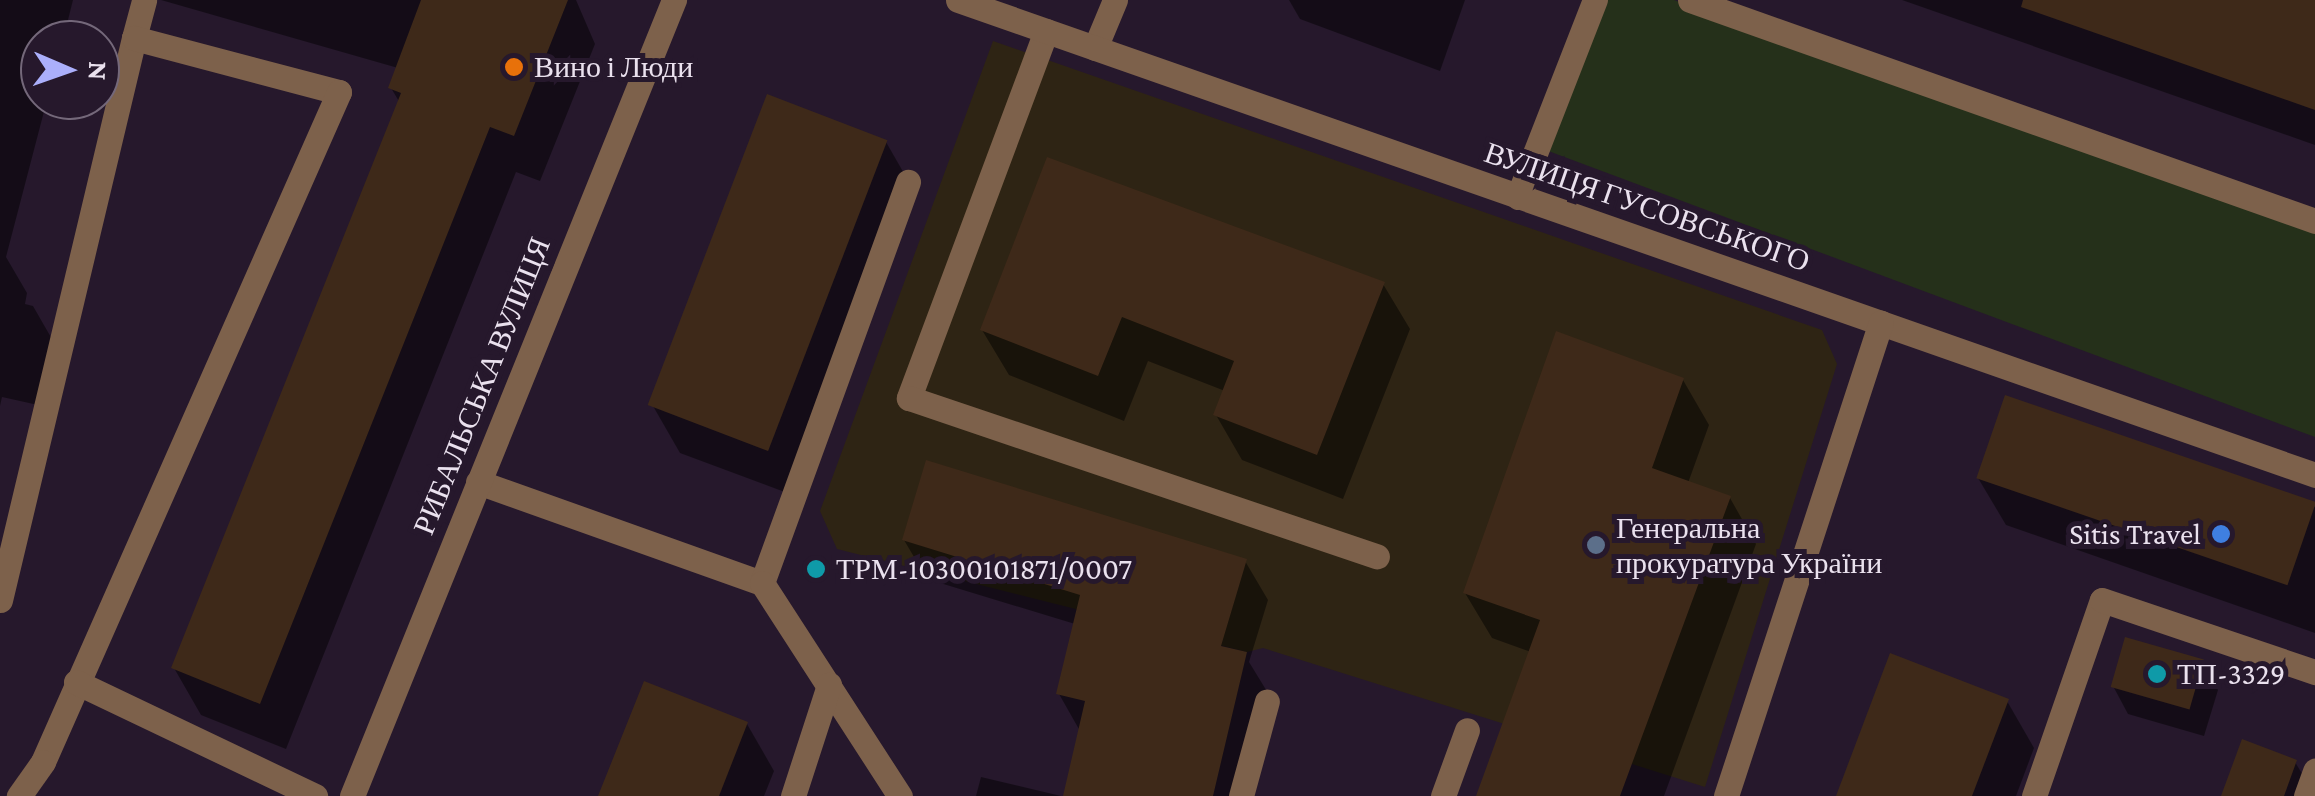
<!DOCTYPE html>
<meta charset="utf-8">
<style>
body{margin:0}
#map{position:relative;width:2315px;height:796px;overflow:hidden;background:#26182c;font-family:"Crimson Pro",serif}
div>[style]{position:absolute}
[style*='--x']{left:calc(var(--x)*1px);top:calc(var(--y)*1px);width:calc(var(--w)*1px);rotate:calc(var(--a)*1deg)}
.commercial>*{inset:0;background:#2e2414}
.green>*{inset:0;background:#25301a}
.shadow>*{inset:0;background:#0007}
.building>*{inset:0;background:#3e2919;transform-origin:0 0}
.service>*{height:25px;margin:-12.5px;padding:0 12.5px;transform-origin:12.5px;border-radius:12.5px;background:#7d614b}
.minor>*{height:25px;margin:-12.5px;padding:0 12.5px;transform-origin:12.5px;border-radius:12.5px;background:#7d614b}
.dots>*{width:28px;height:28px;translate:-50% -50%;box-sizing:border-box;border:5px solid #26182c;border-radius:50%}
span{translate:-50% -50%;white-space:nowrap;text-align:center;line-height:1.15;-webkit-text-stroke:10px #26182c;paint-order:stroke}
.poi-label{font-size:30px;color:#eae1ee}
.left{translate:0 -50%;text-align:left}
.right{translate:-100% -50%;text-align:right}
.street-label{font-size:30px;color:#eae1ee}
.north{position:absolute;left:20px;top:20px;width:100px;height:100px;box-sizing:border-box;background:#26182c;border:2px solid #74687a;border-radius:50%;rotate:92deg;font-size:28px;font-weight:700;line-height:40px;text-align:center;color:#eae1ee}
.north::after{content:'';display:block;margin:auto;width:35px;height:45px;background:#abaffb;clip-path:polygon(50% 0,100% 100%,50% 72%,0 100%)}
</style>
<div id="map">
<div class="commercial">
<i style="clip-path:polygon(993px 41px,1822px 330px,1837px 364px,1705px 787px,1263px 648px,1247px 652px,837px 549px,820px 511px)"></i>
</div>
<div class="green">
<i style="clip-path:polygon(1598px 0,1674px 0,2315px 226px,2315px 437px,1543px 149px)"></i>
</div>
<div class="shadow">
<i style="clip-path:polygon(0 0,73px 0,63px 40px,40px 40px,40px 100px,47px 100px,6px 257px,27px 293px,25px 304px,33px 306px,60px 353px,47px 407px,2px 397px,0 406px)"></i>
<i style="clip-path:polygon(161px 0,576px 0,595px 44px,540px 181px,516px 172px,286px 749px,201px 715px,174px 668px,400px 103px,391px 88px,398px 68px)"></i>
<i style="clip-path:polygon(1289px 0,1465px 0,1440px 71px,1300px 19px)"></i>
<i style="clip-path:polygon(1902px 0,2315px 0,2315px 145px)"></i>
<i style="clip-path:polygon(886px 142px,913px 189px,798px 497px,680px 453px,653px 406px)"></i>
<i style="clip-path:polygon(1383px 284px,1410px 329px,1343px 499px,1242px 460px,1216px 415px,1225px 391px,1148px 361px,1124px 421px,1009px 375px,982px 330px)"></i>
<i style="clip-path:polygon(1683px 380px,1709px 425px,1688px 483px,1730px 498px,1756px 544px,1664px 796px,1478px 796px,1531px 652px,1492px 638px,1465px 593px)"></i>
<i style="clip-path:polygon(1978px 478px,2315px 507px,2315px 633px,2006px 525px)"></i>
<i style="clip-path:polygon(904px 540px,1245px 561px,1268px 600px,1249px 662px,1268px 693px,1244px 796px,1065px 796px,1080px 731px,1059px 694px,1075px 624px,927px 579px)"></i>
<i style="clip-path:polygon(2202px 662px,2218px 690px,2204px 736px,2128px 714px,2113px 686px)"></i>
<i style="clip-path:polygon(2007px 701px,2034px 748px,2016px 796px,1838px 796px)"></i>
<i style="clip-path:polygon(747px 724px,774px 771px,764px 796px,601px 796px)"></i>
<i style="clip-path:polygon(2295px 762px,2304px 777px,2296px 796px,2224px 796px)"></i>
<i style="clip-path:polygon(981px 777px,1061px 796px,976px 796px)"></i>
</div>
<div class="building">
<i style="clip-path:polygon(421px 0,568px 0,514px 136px,490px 127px,260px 704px,171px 668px,401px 93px,388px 88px)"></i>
<i style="clip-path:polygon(2023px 0,2315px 0,2315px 110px,2021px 7px)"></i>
<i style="left:767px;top:94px;width:129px;height:333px;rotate:21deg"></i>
<i style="clip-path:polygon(1047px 157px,1385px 282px,1317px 455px,1213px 415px,1234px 361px,1122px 317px,1098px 376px,980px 330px)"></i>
<i style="clip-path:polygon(1556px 331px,1684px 378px,1652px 468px,1731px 496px,1620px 796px,1476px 796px,1540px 620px,1463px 593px)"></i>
<i style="left:2005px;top:395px;width:329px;height:88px;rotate:19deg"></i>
<i style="clip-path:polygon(926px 460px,1247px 559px,1221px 646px,1247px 652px,1213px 796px,1063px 796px,1085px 701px,1056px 694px,1080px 595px,902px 540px)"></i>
<i style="left:2125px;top:637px;width:82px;height:52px;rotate:16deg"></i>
<i style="clip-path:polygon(1890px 653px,2009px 699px,1972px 796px,1836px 796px)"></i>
<i style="clip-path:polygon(644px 681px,748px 722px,719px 796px,598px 796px)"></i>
<i style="clip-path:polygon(2242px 739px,2297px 760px,2284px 796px,2221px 796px)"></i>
</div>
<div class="service">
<i style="--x:1690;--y:0;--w:663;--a:19.47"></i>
<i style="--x:1046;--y:31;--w:392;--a:110.5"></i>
<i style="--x:909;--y:398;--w:494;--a:18.7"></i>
<i style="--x:134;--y:38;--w:39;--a:-75"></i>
<i style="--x:1095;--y:48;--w:52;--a:-67.4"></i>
<i style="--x:1518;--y:197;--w:212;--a:-68.7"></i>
<i style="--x:478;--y:482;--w:301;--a:19.6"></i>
<i style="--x:762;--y:583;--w:427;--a:-70"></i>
<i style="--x:762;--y:583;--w:254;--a:57.1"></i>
<i style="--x:0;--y:600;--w:578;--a:-76.59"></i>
<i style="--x:134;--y:38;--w:212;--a:14.8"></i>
<i style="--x:339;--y:92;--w:732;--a:113.84"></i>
<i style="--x:43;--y:762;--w:42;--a:125.2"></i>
<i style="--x:76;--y:682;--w:265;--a:25.5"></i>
<i style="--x:793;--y:796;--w:117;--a:-72"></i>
<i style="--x:1241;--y:796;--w:98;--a:-74.7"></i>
<i style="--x:1443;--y:796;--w:70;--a:-70"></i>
<i style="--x:2034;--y:796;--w:207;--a:-70.9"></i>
<i style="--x:2102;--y:600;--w:225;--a:18.7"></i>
<i style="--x:2306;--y:796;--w:27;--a:-70"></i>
</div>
<div class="minor">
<i style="--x:958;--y:0;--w:1438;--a:19.29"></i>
<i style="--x:352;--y:796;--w:859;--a:-67.98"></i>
<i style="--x:1726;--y:796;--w:498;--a:-71.9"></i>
</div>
<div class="dots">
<i style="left:514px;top:67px;background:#e8710a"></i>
<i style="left:2221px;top:534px;background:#3f7fe0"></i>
<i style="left:1596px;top:545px;background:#5c6f8a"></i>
<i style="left:816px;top:569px;background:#0f9aa8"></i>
<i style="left:2157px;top:674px;background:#0f9aa8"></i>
</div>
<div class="poi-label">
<span class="left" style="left:534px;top:67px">Вино і Люди</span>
<span class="left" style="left:1616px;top:545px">Генеральна<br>прокуратура України</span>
<span class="right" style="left:2201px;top:534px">Sitis Travel</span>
<span class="left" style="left:836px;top:569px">ТРМ-10300101871/0007</span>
<span class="left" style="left:2177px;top:674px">ТП-3329</span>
</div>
<div class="street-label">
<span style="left:1647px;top:207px;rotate:19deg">ВУЛИЦЯ ГУСОВСЬКОГО</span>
<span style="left:482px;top:386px;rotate:-68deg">РИБАЛЬСЬКА ВУЛИЦЯ</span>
</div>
<div class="north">N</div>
</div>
